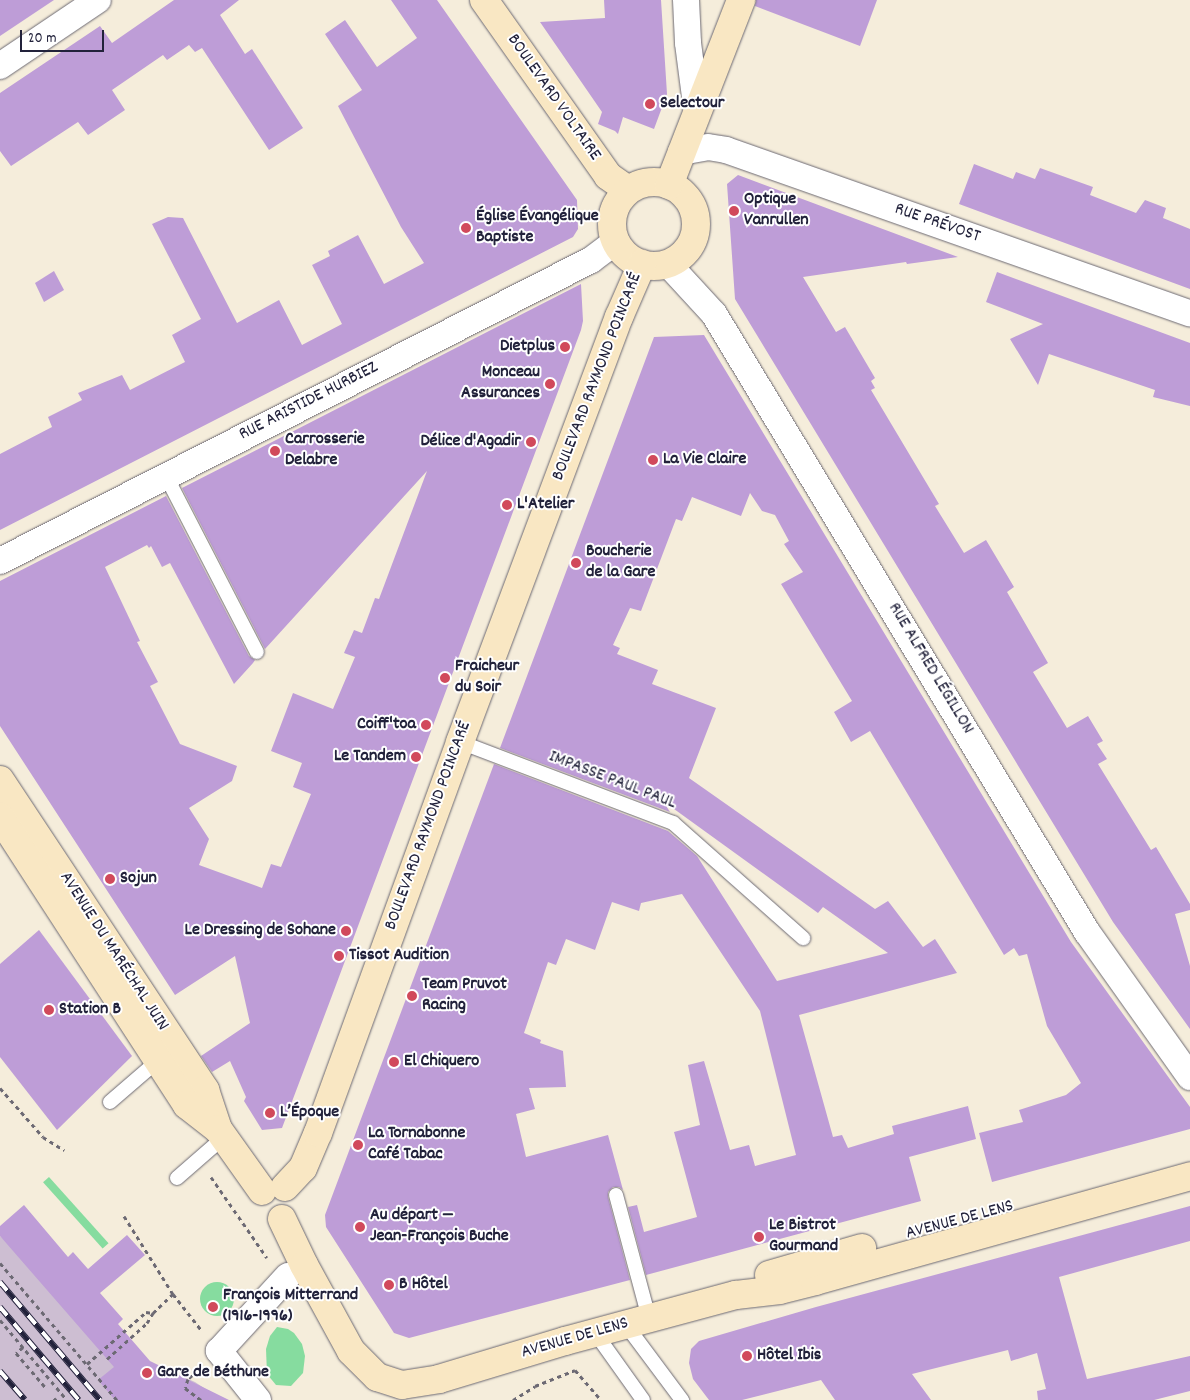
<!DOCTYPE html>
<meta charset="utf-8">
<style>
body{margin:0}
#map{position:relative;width:1190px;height:1400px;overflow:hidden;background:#f5eddb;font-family:Dekko,sans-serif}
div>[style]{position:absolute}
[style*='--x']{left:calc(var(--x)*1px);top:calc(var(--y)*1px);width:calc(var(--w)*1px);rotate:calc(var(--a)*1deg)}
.industrial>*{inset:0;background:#cdbed2}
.green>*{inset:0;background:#86dc9f;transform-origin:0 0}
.round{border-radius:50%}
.building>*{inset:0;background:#be9dd7}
.path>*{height:3px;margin-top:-1.5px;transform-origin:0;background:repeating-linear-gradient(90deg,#6c6973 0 4px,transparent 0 8px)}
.roads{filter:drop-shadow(0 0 1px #6c6973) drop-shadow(0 0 1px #6c6973)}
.lane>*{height:14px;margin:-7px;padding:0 7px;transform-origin:7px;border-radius:7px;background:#fff}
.street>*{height:26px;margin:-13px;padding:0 13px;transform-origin:13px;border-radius:13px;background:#fff}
.secondary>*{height:28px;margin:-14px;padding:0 14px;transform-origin:14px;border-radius:14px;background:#f9e7c3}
.secondary>.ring{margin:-14px;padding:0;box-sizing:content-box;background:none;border:28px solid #f9e7c3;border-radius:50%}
.rail>*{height:5.5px;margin-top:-2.75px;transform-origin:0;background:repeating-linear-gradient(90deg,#fff 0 11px,#22223b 0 22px);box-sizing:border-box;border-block:1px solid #22223b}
.dots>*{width:14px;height:14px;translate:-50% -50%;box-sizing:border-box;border:2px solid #fff;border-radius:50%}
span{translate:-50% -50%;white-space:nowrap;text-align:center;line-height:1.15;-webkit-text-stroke:4px #fff;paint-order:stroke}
.street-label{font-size:18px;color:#22223b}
.poi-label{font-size:18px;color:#22223b;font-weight:700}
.left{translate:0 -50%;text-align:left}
.right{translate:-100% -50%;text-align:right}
.scale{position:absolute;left:20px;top:30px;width:84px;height:22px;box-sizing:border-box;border:2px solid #22223b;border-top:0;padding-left:6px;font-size:15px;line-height:18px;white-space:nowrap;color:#22223b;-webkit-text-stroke:4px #fff;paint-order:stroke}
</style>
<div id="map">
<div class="industrial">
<i style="clip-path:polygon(0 1236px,160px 1372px,164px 1368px,195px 1382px,222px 1400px,0 1400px)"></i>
</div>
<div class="green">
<i style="left:49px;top:1177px;width:89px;height:8px;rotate:48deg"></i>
<i class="round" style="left:200px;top:1282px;width:34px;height:34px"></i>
<i style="clip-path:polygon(277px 1327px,288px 1329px,294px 1333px,302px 1344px,305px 1356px,303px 1373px,291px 1386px,276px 1385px,267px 1374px,266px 1349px,270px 1336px)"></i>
</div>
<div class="building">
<i style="clip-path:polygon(0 0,54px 0,0 36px)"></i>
<i style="clip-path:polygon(174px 0,239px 0,220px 15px,245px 54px,252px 49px,303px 128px,269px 150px,202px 48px,195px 52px,189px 45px,167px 60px,163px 55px,112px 90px,125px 110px,88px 135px,78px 122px,11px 166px,0 151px,0 93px,100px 26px,112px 43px)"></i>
<i style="clip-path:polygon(391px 0,437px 0,577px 200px,578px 229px,573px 237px,0 530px,0 454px,52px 427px,48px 417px,82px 400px,78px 393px,122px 375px,130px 390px,185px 362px,172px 335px,201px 319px,152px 224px,168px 217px,183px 218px,237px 323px,279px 300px,302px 345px,342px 324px,312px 265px,330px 256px,328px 251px,358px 235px,384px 284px,424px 263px,401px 227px,338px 106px,362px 90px,325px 34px,345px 20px,377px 67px,417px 38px)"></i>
<i style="clip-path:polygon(604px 0,661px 0,667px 94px,654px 129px,623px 117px,618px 134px,615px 131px,598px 124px,602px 112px,540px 22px,605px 18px)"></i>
<i style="clip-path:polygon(756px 0,877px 0,860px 46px,755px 6px)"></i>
<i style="clip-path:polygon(974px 164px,1013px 179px,1016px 172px,1035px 179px,1040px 168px,1093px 187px,1090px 195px,1136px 213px,1145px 200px,1166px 208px,1163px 218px,1190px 229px,1190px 289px,959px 204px)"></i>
<i style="clip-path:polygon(738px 175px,958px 257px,907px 264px,906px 262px,803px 277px,836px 332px,845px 327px,875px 378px,871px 381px,875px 388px,871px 390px,939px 504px,935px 506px,964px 553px,986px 540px,1014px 587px,1007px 592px,1048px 663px,1033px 672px,1067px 728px,1088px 716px,1103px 741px,1097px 744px,1107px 759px,1098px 764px,1151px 850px,1156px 847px,1190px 904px,1190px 910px,1175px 914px,1190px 966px,1190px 1029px,1113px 922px,735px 299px,727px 184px)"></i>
<i style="clip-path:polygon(54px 271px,64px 290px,44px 302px,35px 283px)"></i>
<i style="clip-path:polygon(997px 272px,1190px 343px,1190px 406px,1153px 397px,1155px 390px,1049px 354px,1038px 385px,1010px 339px,1043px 324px,986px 302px)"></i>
<i style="clip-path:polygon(581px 284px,583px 321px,581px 330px,330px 1001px,282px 1128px,262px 1130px,244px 1101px,246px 1097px,230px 1061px,212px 1072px,201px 1056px,250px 1023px,235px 956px,175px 995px,0 726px,0 581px,166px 496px,249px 656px,255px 660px,253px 663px,234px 684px,170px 563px,162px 567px,151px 546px,149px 548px,147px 545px,105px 567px,140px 641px,137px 642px,158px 682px,150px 686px,180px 744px,237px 766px,232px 781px,189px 808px,209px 839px,199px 865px,262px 888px,271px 864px,281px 867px,311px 794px,293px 787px,302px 763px,271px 751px,293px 693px,333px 709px,355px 657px,344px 653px,354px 630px,362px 633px,375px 598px,379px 599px,427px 471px,265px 649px,182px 488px)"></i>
<i style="clip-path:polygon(704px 335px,1071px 942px,1190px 1107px,1190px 1129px,992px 1182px,979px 1133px,1023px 1122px,1019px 1110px,1066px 1095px,1081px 1083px,1047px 1026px,1027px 954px,1019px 956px,1014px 948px,1004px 955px,870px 731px,851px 742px,834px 712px,852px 701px,781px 584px,803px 572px,784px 544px,789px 541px,775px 515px,762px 511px,750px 493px,741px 516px,692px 497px,682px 521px,676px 519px,641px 611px,630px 608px,613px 645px,620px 648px,617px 654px,658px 670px,652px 684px,716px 708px,689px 778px,875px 909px,888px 901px,923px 947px,935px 939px,957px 973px,799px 1015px,833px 1137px,842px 1135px,848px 1148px,894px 1134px,892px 1126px,968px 1106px,976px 1139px,909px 1157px,921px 1201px,646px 1275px,628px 1207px,637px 1205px,644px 1232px,697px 1217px,674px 1132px,700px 1125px,688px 1065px,704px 1061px,730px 1150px,749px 1145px,755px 1166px,796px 1155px,760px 1011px,682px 894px,641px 903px,639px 911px,612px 902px,595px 950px,566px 939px,556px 965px,548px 962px,524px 1033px,541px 1040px,540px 1043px,563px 1051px,566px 1087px,529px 1088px,535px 1109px,516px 1114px,526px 1157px,608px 1135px,623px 1190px,619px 1187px,613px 1187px,608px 1192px,608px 1197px,630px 1280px,409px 1338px,394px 1333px,326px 1227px,325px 1215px,494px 764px,668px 831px,697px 856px,777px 981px,888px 953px,823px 907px,818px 913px,663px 801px,670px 812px,500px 748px,654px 337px)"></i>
<i style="clip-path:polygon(39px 930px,132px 1056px,57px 1130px,0 1057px,0 964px)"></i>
<i style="clip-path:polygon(24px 1205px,68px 1257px,73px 1252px,88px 1269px,127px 1235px,145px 1255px,100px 1293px,123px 1319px,118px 1324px,150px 1361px,229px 1400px,115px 1400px,98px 1380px,114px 1367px,0 1236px,0 1226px)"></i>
<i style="clip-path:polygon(1190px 1206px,1190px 1241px,1059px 1277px,1087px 1379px,1190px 1356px,1190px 1391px,1154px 1400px,1038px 1400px,1037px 1391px,1046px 1389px,1037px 1353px,1011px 1361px,1008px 1350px,912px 1374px,931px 1400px,835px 1400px,821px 1380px,742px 1400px,709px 1400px,693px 1379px,689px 1363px,691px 1349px,699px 1341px,816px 1307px)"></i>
</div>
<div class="path">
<i style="--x:0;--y:1088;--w:65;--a:48.7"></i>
<i style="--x:43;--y:1137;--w:25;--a:32"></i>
<i style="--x:211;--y:1177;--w:98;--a:55.3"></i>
<i style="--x:124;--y:1216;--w:92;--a:57.9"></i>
<i style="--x:173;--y:1294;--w:47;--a:51.9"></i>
<i style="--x:0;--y:1263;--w:180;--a:49.5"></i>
<i style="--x:0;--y:1320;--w:104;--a:50.1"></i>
<i style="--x:23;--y:1347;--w:9;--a:139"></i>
<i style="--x:16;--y:1353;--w:46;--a:49.4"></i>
<i style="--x:107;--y:1359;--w:54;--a:-42"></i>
<i style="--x:147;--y:1323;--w:12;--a:-59"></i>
<i style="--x:87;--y:1364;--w:79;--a:-41.4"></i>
<i style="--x:146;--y:1312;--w:7;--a:8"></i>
<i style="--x:153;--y:1313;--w:28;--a:-44"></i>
<i style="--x:198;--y:1370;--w:13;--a:138"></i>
<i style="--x:188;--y:1379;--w:9;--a:108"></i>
<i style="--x:185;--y:1388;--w:20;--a:37"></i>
<i style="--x:54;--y:1398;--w:3;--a:45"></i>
<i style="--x:513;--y:1400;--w:26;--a:-32"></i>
<i style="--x:535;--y:1386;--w:43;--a:-21.8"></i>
<i style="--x:575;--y:1370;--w:40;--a:49"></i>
</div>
<div class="roads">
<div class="lane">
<i style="--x:166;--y:476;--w:198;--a:62.7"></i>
<i style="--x:460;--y:742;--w:228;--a:20.8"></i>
<i style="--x:673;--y:823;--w:174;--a:41.5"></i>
<i style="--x:110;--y:1102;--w:67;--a:-40.8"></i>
<i style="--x:177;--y:1178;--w:62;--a:-41.1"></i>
<i style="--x:616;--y:1195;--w:127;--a:75"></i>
<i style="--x:626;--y:1325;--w:94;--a:53.3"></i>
<i style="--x:596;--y:1334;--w:81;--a:54.5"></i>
</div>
<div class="street">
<i style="--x:686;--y:0;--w:43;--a:87.3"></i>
<i style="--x:688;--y:43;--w:70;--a:82.6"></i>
<i style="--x:0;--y:66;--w:118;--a:-34"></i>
<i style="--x:681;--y:152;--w:27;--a:-10"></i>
<i style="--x:708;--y:147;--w:18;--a:9"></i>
<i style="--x:726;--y:150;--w:492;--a:19.4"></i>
<i style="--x:668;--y:264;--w:68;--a:47.4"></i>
<i style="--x:714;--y:314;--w:722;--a:58.89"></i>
<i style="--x:1087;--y:932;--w:178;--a:54.6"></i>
<i style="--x:0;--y:561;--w:663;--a:-26.99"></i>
<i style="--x:591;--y:260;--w:31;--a:-37"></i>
<i style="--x:258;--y:1400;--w:63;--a:-128.5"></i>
<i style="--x:219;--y:1351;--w:102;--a:-47.4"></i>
</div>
<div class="secondary">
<i style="--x:484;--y:0;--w:215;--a:54.8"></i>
<i style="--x:608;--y:176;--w:24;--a:35"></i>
<i class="ring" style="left:612px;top:182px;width:56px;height:56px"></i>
<i style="--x:669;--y:185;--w:199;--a:-68.7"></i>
<i style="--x:0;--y:780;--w:372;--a:56.5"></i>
<i style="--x:205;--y:1090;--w:41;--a:71.6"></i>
<i style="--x:0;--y:817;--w:343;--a:57"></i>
<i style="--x:187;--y:1105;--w:39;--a:38"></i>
<i style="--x:218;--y:1129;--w:76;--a:54.6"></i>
<i style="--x:285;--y:1187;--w:26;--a:-47"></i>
<i style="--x:303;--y:1168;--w:38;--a:-67"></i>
<i style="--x:318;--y:1133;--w:416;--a:-70"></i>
<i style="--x:460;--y:742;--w:454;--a:-69.5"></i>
<i style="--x:619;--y:317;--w:58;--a:-66.5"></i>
<i style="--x:282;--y:1219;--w:51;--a:64.4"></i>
<i style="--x:304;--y:1265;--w:98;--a:61.3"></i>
<i style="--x:351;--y:1351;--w:37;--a:45"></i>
<i style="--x:377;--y:1377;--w:26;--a:18"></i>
<i style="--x:402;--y:1385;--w:37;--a:-9"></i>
<i style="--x:439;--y:1379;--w:132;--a:-16.8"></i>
<i style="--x:565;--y:1341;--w:177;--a:-15.1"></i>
<i style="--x:736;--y:1295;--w:44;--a:-6.5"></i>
<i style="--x:780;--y:1290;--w:36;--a:-14"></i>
<i style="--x:815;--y:1281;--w:389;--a:-15.6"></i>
<i style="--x:769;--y:1275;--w:97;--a:-16.2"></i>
</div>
</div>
<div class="rail">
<i style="--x:0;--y:1282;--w:155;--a:49.7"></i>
<i style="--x:0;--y:1307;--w:122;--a:49.7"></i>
<i style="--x:0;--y:1371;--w:38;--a:49"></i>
</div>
<div class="dots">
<i style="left:650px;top:104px;background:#d1495b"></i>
<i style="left:734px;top:211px;background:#d1495b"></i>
<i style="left:466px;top:228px;background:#d1495b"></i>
<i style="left:565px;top:347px;background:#d1495b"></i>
<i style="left:550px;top:384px;background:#d1495b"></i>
<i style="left:531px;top:442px;background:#d1495b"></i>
<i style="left:275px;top:451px;background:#d1495b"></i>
<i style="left:653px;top:460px;background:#d1495b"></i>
<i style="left:507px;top:505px;background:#d1495b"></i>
<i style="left:576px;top:563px;background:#d1495b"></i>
<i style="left:445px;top:678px;background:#d1495b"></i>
<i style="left:426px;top:725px;background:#d1495b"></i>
<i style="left:416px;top:757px;background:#d1495b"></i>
<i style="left:110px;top:879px;background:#d1495b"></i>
<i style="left:346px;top:931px;background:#d1495b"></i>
<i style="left:339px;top:956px;background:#d1495b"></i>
<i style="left:412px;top:996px;background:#d1495b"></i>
<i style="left:49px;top:1010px;background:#d1495b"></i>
<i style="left:394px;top:1062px;background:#d1495b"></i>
<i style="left:270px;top:1113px;background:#d1495b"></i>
<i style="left:358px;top:1145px;background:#d1495b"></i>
<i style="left:360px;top:1227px;background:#d1495b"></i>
<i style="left:759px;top:1237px;background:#d1495b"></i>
<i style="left:389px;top:1285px;background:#d1495b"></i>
<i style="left:213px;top:1307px;background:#d1495b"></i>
<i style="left:747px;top:1356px;background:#d1495b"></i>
<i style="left:147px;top:1373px;background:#d1495b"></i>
</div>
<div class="street-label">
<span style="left:553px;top:98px;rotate:55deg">BOULEVARD VOLTAIRE</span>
<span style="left:937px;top:224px;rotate:19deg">RUE PRÉVOST</span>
<span style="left:598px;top:377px;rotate:-69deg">BOULEVARD RAYMOND POINCARÉ</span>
<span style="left:309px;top:402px;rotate:-27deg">RUE ARISTIDE HURBIEZ</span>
<span style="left:930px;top:669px;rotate:59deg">RUE ALFRED LÉGILLON</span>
<span style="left:612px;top:781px;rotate:21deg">IMPASSE PAUL PAUL</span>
<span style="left:429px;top:826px;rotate:-70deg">BOULEVARD RAYMOND POINCARÉ</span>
<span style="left:113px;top:952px;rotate:57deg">AVENUE DU MARÉCHAL JUIN</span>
<span style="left:960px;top:1221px;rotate:-15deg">AVENUE DE LENS</span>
<span style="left:575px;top:1339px;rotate:-16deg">AVENUE DE LENS</span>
</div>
<div class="poi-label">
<span class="left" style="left:660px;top:104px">Selectour</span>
<span class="left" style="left:744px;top:211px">Optique<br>Vanrullen</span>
<span class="left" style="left:476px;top:228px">Église Évangélique<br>Baptiste</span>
<span class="right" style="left:555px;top:347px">Dietplus</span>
<span class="right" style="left:540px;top:384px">Monceau<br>Assurances</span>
<span class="left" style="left:285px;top:451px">Carrosserie<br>Delabre</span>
<span class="right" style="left:521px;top:442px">Délice d'Agadir</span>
<span class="left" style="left:663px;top:460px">La Vie Claire</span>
<span class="left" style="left:517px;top:505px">L'Atelier</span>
<span class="left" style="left:586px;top:563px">Boucherie<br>de la Gare</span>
<span class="left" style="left:455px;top:678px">Fraicheur<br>du Soir</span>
<span class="right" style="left:416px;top:725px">Coiff'toa</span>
<span class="right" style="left:406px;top:757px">Le Tandem</span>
<span class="left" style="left:120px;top:879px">Sojun</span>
<span class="right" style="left:336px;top:931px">Le Dressing de Sohane</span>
<span class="left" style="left:349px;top:956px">Tissot Audition</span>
<span class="left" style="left:422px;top:996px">Team Pruvot<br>Racing</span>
<span class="left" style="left:59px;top:1010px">Station B</span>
<span class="left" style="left:404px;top:1062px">El Chiquero</span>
<span class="left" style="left:280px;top:1113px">L’Époque</span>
<span class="left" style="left:368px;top:1145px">La Tornabonne<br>Café Tabac</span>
<span class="left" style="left:370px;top:1227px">Au départ —<br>Jean-François Buche</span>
<span class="left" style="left:769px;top:1237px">Le Bistrot<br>Gourmand</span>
<span class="left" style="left:399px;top:1285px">B Hôtel</span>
<span class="left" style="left:223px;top:1307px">François Mitterrand<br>(1916-1996)</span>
<span class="left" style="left:757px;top:1356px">Hôtel Ibis</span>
<span class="left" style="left:157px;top:1373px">Gare de Béthune</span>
</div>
<div class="scale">20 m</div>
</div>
